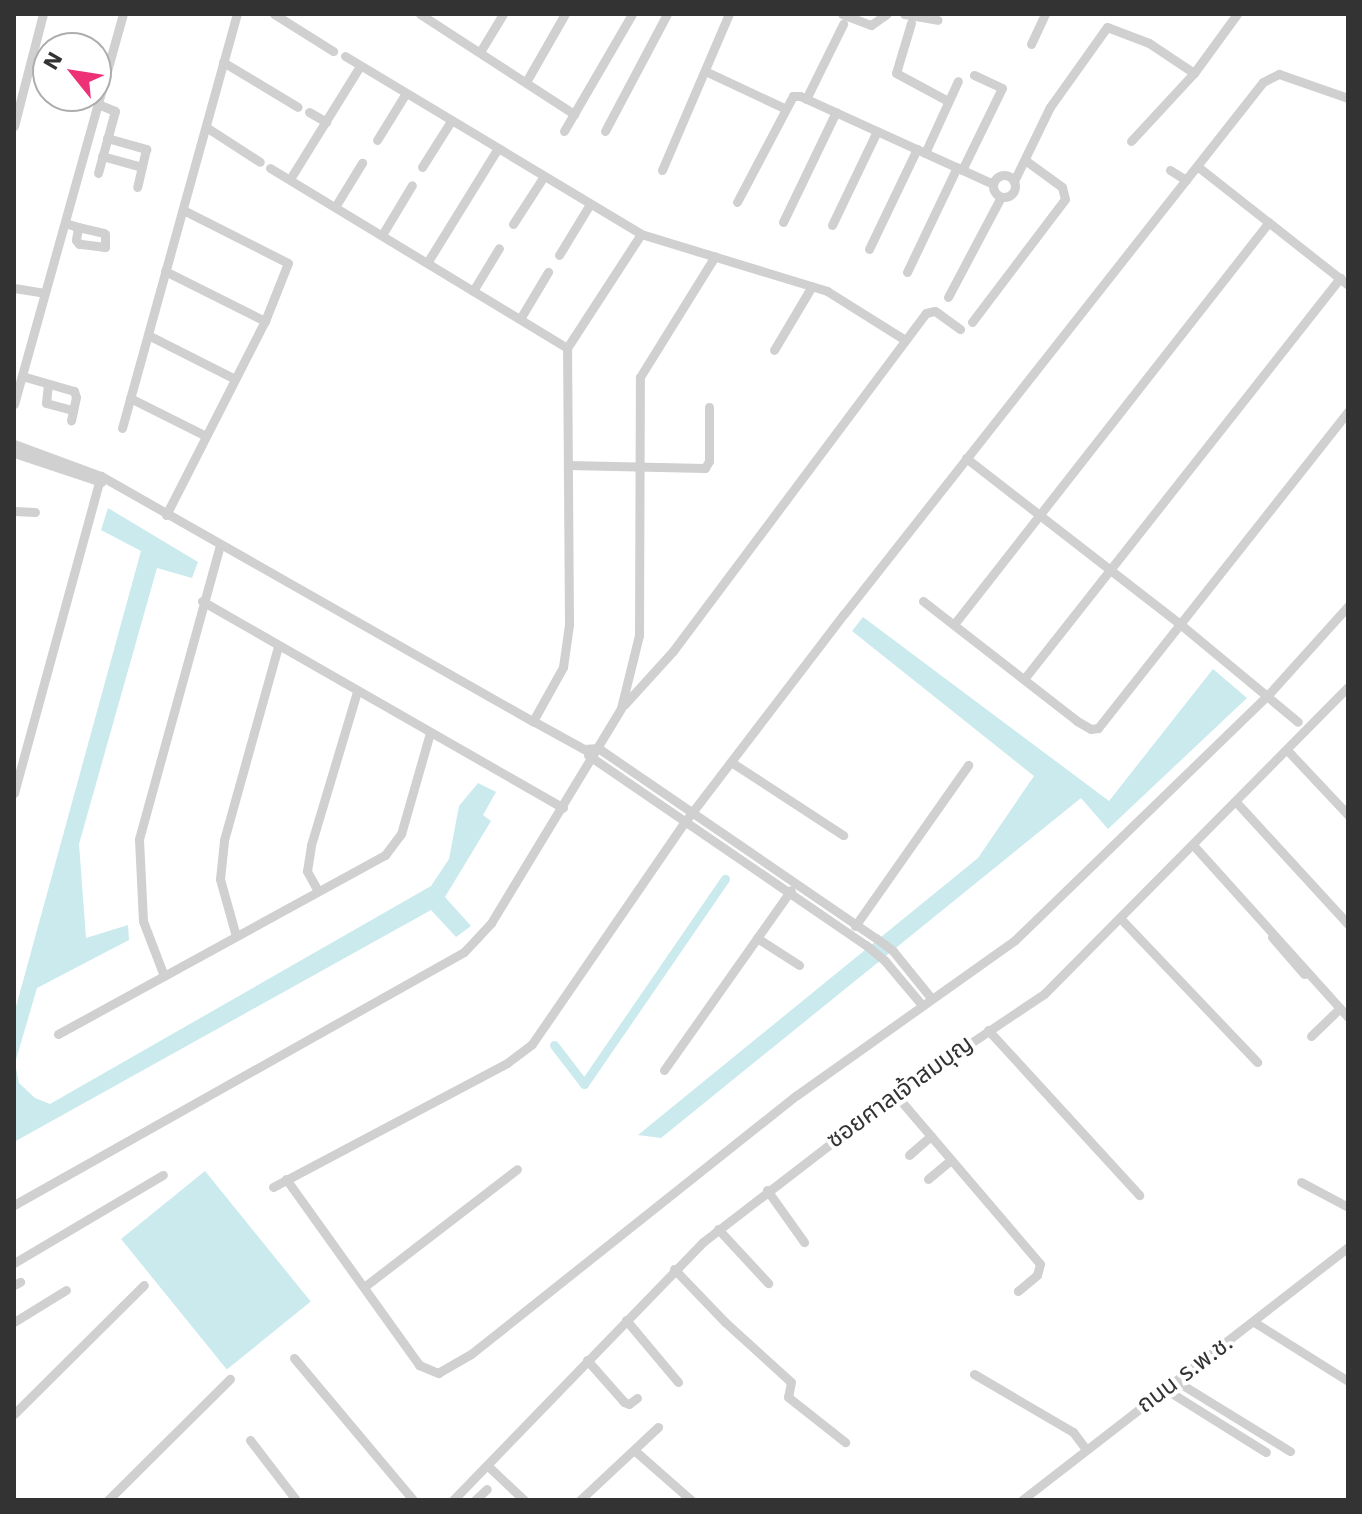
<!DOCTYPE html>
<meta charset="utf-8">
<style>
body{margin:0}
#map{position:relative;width:1362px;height:1514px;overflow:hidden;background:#fff;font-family:"Work Sans","Noto Sans Thai",sans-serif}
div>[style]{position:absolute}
.water>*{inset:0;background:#caeaed;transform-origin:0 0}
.canal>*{height:9px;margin:-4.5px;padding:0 4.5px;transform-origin:4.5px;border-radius:4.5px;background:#caeaed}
.street>*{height:9px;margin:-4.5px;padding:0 4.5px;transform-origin:4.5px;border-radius:4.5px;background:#d0d0d0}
.street>.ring{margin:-4.5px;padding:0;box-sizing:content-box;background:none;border:9px solid #d0d0d0;border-radius:50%}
span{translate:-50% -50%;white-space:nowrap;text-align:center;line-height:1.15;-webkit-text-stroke:8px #fff;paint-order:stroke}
.street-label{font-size:24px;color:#333}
.frame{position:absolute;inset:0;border:16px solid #333;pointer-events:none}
.north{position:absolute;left:32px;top:32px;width:80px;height:80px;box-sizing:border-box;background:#fff;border:2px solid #adadad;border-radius:50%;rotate:300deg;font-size:22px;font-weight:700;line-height:32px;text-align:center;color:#333}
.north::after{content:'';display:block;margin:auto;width:28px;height:36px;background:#ee3077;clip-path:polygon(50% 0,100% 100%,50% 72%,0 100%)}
</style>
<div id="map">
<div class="water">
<i style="clip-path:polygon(108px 508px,198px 562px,192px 578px,157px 568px,79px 844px,86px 938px,128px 925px,129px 940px,37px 988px,15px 1063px,19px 1083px,35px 1098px,50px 1104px,431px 886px,449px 859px,459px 806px,478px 783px,496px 792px,483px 815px,491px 821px,445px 897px,471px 926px,456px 937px,431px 910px,14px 1142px,14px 1014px,141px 551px,101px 530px)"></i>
<i style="clip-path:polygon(863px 617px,1109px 801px,1213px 669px,1247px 698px,1108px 829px,1081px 798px,661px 1138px,638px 1135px,978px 858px,1034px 776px,852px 631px)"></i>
<i style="left:205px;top:1171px;width:168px;height:108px;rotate:51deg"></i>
</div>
<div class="canal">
<i style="left:554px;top:1045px;width:49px;rotate:52.4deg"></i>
<i style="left:584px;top:1084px;width:249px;rotate:-55.5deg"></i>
</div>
<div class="street">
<i style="left:274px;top:14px;width:70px;rotate:32.1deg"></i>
<i style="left:420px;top:14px;width:184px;rotate:33deg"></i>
<i style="left:842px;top:14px;width:31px;rotate:21deg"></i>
<i style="left:871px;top:25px;width:19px;rotate:-35deg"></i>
<i style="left:904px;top:14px;width:34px;rotate:10deg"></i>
<i style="left:911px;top:23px;width:52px;rotate:106.7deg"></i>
<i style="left:896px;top:73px;width:59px;rotate:28.3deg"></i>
<i style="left:1031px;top:44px;width:33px;rotate:-65deg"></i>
<i style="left:480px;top:52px;width:44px;rotate:-58.8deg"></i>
<i style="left:345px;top:56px;width:345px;rotate:31deg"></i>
<i style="left:641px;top:234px;width:195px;rotate:17deg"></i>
<i style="left:827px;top:291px;width:92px;rotate:32.1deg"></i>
<i style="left:223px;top:62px;width:87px;rotate:31deg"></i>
<i style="left:705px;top:71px;width:87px;rotate:25.1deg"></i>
<i style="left:526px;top:82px;width:78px;rotate:-60.2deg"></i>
<i style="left:806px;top:99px;width:84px;rotate:-63.7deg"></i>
<i style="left:309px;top:112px;width:20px;rotate:30deg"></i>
<i style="left:14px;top:126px;width:116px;rotate:-75.5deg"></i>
<i style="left:206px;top:127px;width:64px;rotate:32.9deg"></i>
<i style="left:564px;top:131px;width:135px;rotate:-59.8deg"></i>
<i style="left:605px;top:131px;width:132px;rotate:-62.1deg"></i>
<i style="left:107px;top:138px;width:41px;rotate:15.8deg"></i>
<i style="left:146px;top:149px;width:39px;rotate:103deg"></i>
<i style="left:377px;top:140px;width:55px;rotate:-58.3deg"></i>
<i style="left:1131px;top:141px;width:93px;rotate:-47.2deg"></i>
<i style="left:1194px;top:73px;width:73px;rotate:-53.9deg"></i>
<i style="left:925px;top:153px;width:79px;rotate:-65.4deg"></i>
<i style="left:102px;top:156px;width:41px;rotate:15.4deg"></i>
<i style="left:1197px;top:166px;width:192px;rotate:38.2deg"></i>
<i style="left:422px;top:167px;width:54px;rotate:-57.8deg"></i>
<i style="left:270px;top:168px;width:347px;rotate:31.2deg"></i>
<i style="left:662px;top:170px;width:170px;rotate:-66.8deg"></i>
<i style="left:962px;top:170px;width:91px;rotate:-64deg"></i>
<i style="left:1002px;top:88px;width:31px;rotate:-155deg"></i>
<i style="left:1170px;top:170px;width:19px;rotate:32deg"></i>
<i style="left:98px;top:173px;width:64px;rotate:-74.7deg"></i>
<i style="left:115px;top:111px;width:18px;rotate:-158deg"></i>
<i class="ring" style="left:993px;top:175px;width:13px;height:13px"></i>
<i style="left:290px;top:179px;width:133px;rotate:-58.2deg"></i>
<i style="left:1014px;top:181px;width:82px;rotate:-64.1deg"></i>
<i style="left:1050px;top:107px;width:98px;rotate:-54.5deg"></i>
<i style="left:1107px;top:27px;width:45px;rotate:20.9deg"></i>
<i style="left:1149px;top:43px;width:54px;rotate:33.7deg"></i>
<i style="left:737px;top:202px;width:120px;rotate:-62.2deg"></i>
<i style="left:793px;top:96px;width:7px"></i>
<i style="left:800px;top:96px;width:212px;rotate:24.5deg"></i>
<i style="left:335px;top:207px;width:52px;rotate:-58.5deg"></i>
<i style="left:783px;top:222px;width:122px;rotate:-64.3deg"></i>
<i style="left:65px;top:223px;width:14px;rotate:17deg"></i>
<i style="left:78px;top:227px;width:26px;rotate:13deg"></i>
<i style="left:103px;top:233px;width:2px;rotate:27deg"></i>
<i style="left:105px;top:234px;width:13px;rotate:90deg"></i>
<i style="left:105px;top:247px;width:26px;rotate:-173deg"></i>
<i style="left:79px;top:244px;width:5px;rotate:-127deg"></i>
<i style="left:76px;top:240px;width:13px;rotate:-81deg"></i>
<i style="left:513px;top:224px;width:57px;rotate:-57.1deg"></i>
<i style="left:832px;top:225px;width:104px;rotate:-64.4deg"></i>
<i style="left:382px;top:235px;width:58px;rotate:-59deg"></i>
<i style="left:869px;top:249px;width:111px;rotate:-64.4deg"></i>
<i style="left:559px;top:255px;width:60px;rotate:-58.7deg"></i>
<i style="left:427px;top:263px;width:135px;rotate:-58.3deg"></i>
<i style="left:165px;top:271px;width:112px;rotate:26.6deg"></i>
<i style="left:907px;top:272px;width:116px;rotate:-64.5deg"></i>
<i style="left:14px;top:288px;width:31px;rotate:9deg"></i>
<i style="left:473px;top:291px;width:50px;rotate:-58.8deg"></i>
<i style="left:948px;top:297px;width:113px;rotate:-62.1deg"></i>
<i style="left:520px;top:319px;width:55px;rotate:-59.2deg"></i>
<i style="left:972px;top:322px;width:154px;rotate:-52.9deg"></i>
<i style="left:1065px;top:199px;width:12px;rotate:-104deg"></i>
<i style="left:1062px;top:187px;width:46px;rotate:-143.9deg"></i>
<i style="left:148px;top:335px;width:97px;rotate:26.8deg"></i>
<i style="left:774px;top:350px;width:74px;rotate:-59.3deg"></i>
<i style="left:22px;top:376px;width:54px;rotate:16.1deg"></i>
<i style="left:74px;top:391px;width:6px;rotate:72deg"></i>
<i style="left:76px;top:397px;width:24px;rotate:102deg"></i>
<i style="left:48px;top:384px;width:19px;rotate:96deg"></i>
<i style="left:46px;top:403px;width:28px;rotate:15deg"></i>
<i style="left:130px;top:398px;width:85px;rotate:26.6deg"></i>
<i style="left:14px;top:404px;width:405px;rotate:-74.4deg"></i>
<i style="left:122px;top:428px;width:430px;rotate:-74.5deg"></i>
<i style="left:14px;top:444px;width:93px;rotate:20.2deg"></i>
<i style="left:101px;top:476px;width:497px;rotate:29.6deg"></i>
<i style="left:533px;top:721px;width:58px;rotate:28.8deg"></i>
<i style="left:584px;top:749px;width:14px;rotate:-4deg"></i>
<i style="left:598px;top:748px;width:337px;rotate:34.4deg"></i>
<i style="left:876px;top:938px;width:21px;rotate:37deg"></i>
<i style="left:893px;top:951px;width:60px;rotate:51deg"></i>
<i style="left:14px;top:453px;width:92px;rotate:18.4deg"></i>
<i style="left:966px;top:458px;width:271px;rotate:37.8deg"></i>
<i style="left:1180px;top:624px;width:153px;rotate:39.7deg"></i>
<i style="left:568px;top:465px;width:137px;rotate:1.3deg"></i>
<i style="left:705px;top:468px;width:8px;rotate:-60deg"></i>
<i style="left:709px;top:461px;width:54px;rotate:-90deg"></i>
<i style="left:14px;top:511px;width:21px;rotate:3deg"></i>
<i style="left:166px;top:515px;width:218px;rotate:-63deg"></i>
<i style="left:265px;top:321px;width:62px;rotate:-68.4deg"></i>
<i style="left:288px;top:263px;width:118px;rotate:-153.2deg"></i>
<i style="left:202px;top:601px;width:416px;rotate:29.8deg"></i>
<i style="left:923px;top:601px;width:195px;rotate:37.9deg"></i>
<i style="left:1077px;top:721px;width:16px;rotate:30deg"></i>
<i style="left:1091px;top:729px;width:7px;rotate:-8deg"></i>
<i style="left:1098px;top:728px;width:404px;rotate:-51.7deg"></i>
<i style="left:955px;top:623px;width:509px;rotate:-51.94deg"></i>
<i style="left:1024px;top:679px;width:511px;rotate:-51.76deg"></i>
<i style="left:624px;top:705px;width:73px;rotate:-47.8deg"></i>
<i style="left:673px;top:651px;width:422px;rotate:-53.2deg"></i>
<i style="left:926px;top:313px;width:9px;rotate:-13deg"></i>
<i style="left:935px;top:311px;width:31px;rotate:36deg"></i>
<i style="left:533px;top:721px;width:62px;rotate:-60.9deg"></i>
<i style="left:563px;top:667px;width:42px;rotate:-81.9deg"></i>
<i style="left:569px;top:625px;width:277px;rotate:-90.4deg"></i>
<i style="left:567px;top:348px;width:136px;rotate:-57deg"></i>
<i style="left:1288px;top:751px;width:88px;rotate:46.8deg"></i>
<i style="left:588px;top:755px;width:337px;rotate:34.4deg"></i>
<i style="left:866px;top:945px;width:25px;rotate:40deg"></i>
<i style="left:885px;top:961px;width:57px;rotate:49.9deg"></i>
<i style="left:731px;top:762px;width:134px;rotate:33.1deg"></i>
<i style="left:14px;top:793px;width:329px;rotate:-74.7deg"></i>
<i style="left:1237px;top:803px;width:164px;rotate:47.5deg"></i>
<i style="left:1194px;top:846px;width:230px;rotate:48deg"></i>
<i style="left:318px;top:891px;width:23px;rotate:-119deg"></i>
<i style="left:307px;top:871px;width:26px;rotate:-81deg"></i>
<i style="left:311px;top:845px;width:160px;rotate:-73.3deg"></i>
<i style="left:1120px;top:918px;width:199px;rotate:46.4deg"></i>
<i style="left:855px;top:926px;width:197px;rotate:-54.9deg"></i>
<i style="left:236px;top:936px;width:59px;rotate:-105.7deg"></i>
<i style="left:220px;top:879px;width:39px;rotate:-84deg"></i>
<i style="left:224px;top:840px;width:201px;rotate:-74.4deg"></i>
<i style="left:1272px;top:937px;width:49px;rotate:49.1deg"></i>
<i style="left:757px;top:938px;width:50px;rotate:32.7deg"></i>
<i style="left:164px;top:976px;width:59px;rotate:-110.9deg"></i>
<i style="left:143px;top:921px;width:82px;rotate:-92.8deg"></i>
<i style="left:139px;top:839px;width:305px;rotate:-74.6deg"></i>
<i style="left:988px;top:1030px;width:224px;rotate:47.5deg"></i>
<i style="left:58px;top:1034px;width:373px;rotate:-28.7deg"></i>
<i style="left:385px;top:855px;width:26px;rotate:-53deg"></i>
<i style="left:401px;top:834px;width:105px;rotate:-74deg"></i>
<i style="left:1311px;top:1036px;width:40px;rotate:-44deg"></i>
<i style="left:664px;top:1070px;width:220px;rotate:-54.8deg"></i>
<i style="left:895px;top:1094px;width:223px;rotate:49.5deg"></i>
<i style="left:1040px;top:1264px;width:11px;rotate:105deg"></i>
<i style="left:1037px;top:1275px;width:25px;rotate:140deg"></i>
<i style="left:909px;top:1155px;width:29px;rotate:-41deg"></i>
<i style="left:286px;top:1179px;width:229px;rotate:54.4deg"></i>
<i style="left:419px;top:1365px;width:21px;rotate:23deg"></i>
<i style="left:438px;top:1373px;width:38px;rotate:-30deg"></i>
<i style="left:471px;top:1354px;width:416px;rotate:-38.5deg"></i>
<i style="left:797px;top:1095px;width:267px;rotate:-35.4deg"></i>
<i style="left:1015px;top:940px;width:352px;rotate:-44.1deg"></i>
<i style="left:1268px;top:695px;width:120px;rotate:-48deg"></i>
<i style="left:928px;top:1179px;width:30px;rotate:-40deg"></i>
<i style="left:1301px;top:1182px;width:53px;rotate:28deg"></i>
<i style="left:273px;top:1187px;width:265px;rotate:-27.9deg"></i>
<i style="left:507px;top:1063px;width:31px;rotate:-37deg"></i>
<i style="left:532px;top:1044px;width:268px;rotate:-55.5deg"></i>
<i style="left:684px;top:823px;width:263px;rotate:-52.6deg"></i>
<i style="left:844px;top:614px;width:677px;rotate:-51.78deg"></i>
<i style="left:1263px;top:82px;width:18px;rotate:-27deg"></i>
<i style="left:1279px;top:74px;width:73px;rotate:19.2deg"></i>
<i style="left:767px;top:1190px;width:64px;rotate:54.6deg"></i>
<i style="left:14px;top:1205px;width:516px;rotate:-29.35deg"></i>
<i style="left:464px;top:952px;width:40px;rotate:-47deg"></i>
<i style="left:491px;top:923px;width:251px;rotate:-58.8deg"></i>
<i style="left:621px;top:708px;width:75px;rotate:-76.1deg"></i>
<i style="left:639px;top:635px;width:258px;rotate:-89.8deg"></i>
<i style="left:640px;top:377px;width:142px;rotate:-58.2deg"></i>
<i style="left:718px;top:1229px;width:74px;rotate:47.2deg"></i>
<i style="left:14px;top:1263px;width:173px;rotate:-30.6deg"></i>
<i style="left:674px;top:1269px;width:74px;rotate:46.1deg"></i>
<i style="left:725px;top:1322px;width:89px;rotate:42.3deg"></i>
<i style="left:791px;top:1382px;width:15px;rotate:101deg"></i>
<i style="left:788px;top:1397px;width:73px;rotate:38.3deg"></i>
<i style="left:14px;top:1285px;width:7px;rotate:-27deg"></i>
<i style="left:364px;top:1287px;width:193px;rotate:-37.6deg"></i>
<i style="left:626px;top:1320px;width:81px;rotate:50deg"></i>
<i style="left:14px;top:1322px;width:61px;rotate:-31.6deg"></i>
<i style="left:1254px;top:1322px;width:111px;rotate:32.1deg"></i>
<i style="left:294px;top:1358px;width:185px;rotate:50deg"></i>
<i style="left:587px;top:1360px;width:56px;rotate:48.6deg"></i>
<i style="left:624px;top:1402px;width:5px;rotate:22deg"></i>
<i style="left:629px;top:1404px;width:10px;rotate:-37deg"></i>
<i style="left:974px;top:1374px;width:115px;rotate:30.4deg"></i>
<i style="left:1073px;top:1432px;width:21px;rotate:53deg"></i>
<i style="left:1176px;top:1381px;width:134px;rotate:31.6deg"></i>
<i style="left:1165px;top:1389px;width:119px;rotate:32deg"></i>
<i style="left:14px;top:1414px;width:183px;rotate:-44.8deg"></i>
<i style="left:250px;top:1440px;width:76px;rotate:52.5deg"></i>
<i style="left:634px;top:1450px;width:76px;rotate:41.3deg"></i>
<i style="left:488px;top:1466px;width:50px;rotate:43.4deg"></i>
<i style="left:108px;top:1500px;width:172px;rotate:-44.8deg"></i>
<i style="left:453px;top:1500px;width:359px;rotate:-45.9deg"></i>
<i style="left:703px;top:1242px;width:242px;rotate:-37.6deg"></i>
<i style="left:895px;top:1094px;width:179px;rotate:-33.9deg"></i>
<i style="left:1044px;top:994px;width:432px;rotate:-45.3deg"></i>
<i style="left:475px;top:1500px;width:16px;rotate:-43deg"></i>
<i style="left:580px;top:1500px;width:107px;rotate:-43.1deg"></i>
<i style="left:1022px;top:1500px;width:413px;rotate:-37.8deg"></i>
</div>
<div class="street-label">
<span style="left:900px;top:1092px;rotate:-36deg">ซอยศาลเจ้าสมบุญ</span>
<span style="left:1185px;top:1374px;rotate:-37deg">ถนน ร.พ.ช.</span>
</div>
<div class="frame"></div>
<div class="north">N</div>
</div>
